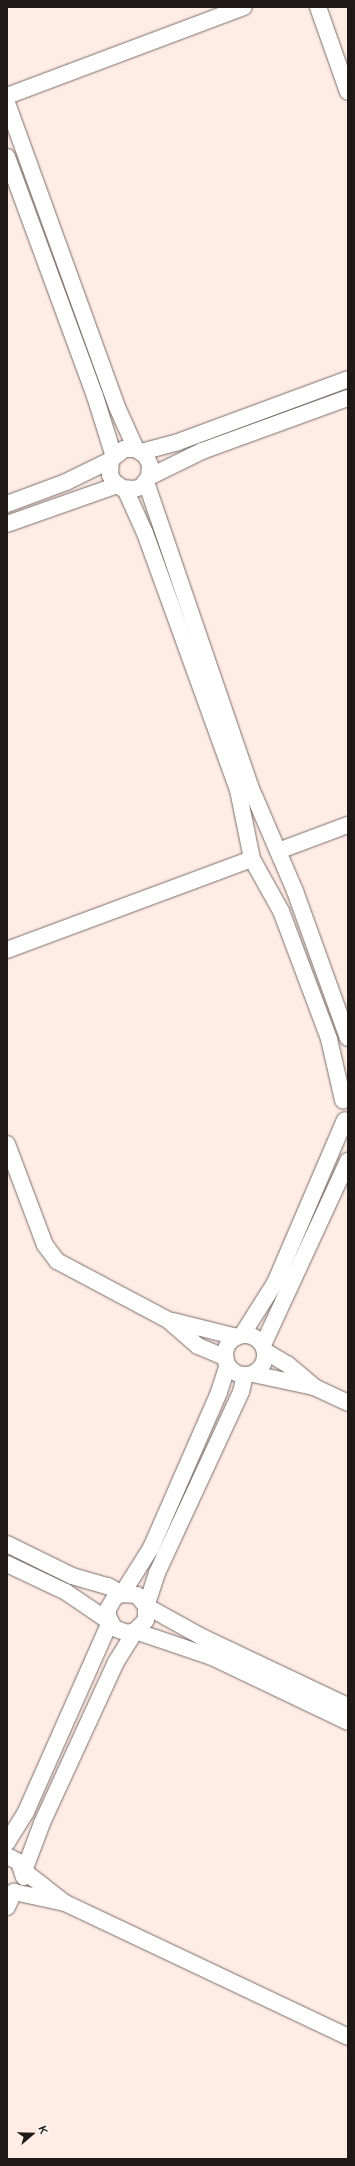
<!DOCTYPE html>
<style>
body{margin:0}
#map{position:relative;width:355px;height:2166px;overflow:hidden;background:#fef8f5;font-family:Arial,sans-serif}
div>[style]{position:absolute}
.built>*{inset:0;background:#feece5;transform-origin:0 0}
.roads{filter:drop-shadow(0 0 1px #7a6d68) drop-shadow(0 0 1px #7a6d68)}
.minor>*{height:16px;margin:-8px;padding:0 8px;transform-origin:8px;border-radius:8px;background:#fff}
.minor>.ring{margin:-8px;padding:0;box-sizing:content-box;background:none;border:16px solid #fff;border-radius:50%}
span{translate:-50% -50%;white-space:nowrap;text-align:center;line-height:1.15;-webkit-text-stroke:3.5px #fef8f5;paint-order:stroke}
.frame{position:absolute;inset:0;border:8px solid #1e1917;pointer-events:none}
.north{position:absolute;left:12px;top:2114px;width:40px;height:40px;-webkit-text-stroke:3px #fef8f5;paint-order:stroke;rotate:70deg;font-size:11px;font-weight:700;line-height:16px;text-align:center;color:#1e1917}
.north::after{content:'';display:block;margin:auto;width:14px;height:18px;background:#1e1917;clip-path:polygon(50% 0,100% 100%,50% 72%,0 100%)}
</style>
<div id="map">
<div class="built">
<i style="left:7px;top:7px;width:341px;height:2152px"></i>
</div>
<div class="roads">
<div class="minor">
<i style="left:318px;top:7px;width:90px;rotate:70.6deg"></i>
<i style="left:7px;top:96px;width:253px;rotate:-20.6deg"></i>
<i style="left:7px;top:103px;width:323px;rotate:70.1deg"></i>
<i style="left:117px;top:407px;width:46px;rotate:65.7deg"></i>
<i style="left:7px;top:157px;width:255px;rotate:69.8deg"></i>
<i style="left:95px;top:396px;width:64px;rotate:72.7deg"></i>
<i style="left:141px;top:452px;width:38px;rotate:-15deg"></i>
<i style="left:178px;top:442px;width:181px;rotate:-20.3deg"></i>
<i style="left:149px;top:477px;width:12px;rotate:-85deg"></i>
<i style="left:150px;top:465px;width:10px;rotate:-114deg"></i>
<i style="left:146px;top:456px;width:12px;rotate:-145deg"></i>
<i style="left:136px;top:449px;width:12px;rotate:180deg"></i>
<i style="left:124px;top:449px;width:17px;rotate:140deg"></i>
<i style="left:111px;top:460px;width:15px;rotate:94deg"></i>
<i style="left:110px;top:475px;width:8px;rotate:60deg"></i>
<i style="left:114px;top:482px;width:10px;rotate:37deg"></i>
<i style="left:122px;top:488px;width:12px;rotate:5deg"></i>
<i style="left:134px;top:489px;width:7px;rotate:-16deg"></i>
<i style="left:141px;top:487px;width:13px;rotate:-51deg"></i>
<i style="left:149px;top:477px;width:59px;rotate:-26.1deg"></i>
<i style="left:202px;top:451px;width:155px;rotate:-20deg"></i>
<i style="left:146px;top:482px;width:321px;rotate:71.1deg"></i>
<i style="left:250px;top:786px;width:114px;rotate:66.8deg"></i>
<i style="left:295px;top:891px;width:156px;rotate:70.2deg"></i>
<i style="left:125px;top:489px;width:48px;rotate:65.6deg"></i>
<i style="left:145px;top:533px;width:273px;rotate:70.1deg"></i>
<i style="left:238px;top:790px;width:70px;rotate:78.5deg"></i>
<i style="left:252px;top:859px;width:60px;rotate:60.9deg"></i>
<i style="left:281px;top:911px;width:137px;rotate:69.4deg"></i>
<i style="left:329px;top:1039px;width:63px;rotate:77.1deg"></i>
<i style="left:7px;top:504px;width:63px;rotate:-20.4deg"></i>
<i style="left:66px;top:482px;width:50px;rotate:-26.1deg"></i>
<i style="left:7px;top:524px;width:118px;rotate:-19.4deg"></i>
<i style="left:278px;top:851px;width:75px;rotate:-20.4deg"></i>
<i style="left:7px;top:950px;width:261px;rotate:-20.4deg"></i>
<i style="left:7px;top:1144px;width:108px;rotate:69.4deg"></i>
<i style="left:45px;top:1245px;width:20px;rotate:53deg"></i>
<i style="left:57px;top:1261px;width:126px;rotate:28deg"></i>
<i style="left:168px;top:1320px;width:40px;rotate:41deg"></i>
<i style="left:198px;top:1346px;width:30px;rotate:23deg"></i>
<i style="left:173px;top:1321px;width:66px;rotate:14deg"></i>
<i style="left:242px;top:1335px;width:62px;rotate:-57.6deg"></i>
<i style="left:275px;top:1283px;width:177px;rotate:-66.8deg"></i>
<i class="ring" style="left:225px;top:1335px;width:24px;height:24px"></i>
<i style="left:263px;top:1345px;width:203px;rotate:-65.2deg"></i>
<i style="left:265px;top:1351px;width:26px;rotate:31deg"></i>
<i style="left:287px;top:1364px;width:35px;rotate:40deg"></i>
<i style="left:314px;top:1387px;width:38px;rotate:25deg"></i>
<i style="left:253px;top:1374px;width:62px;rotate:12deg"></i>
<i style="left:245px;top:1375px;width:17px;rotate:103deg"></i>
<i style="left:241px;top:1392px;width:200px;rotate:114.9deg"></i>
<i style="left:157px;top:1573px;width:35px;rotate:108deg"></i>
<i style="left:146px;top:1606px;width:14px;rotate:90deg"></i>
<i style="left:146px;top:1620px;width:16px;rotate:135deg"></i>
<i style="left:135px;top:1631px;width:8px;rotate:166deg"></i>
<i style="left:127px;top:1633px;width:14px;rotate:-159deg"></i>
<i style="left:114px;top:1628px;width:13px;rotate:-117deg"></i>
<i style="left:108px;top:1616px;width:7px;rotate:-90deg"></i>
<i style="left:108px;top:1609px;width:14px;rotate:-60deg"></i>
<i style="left:115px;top:1597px;width:8px;rotate:-23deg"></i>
<i style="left:122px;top:1594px;width:15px;rotate:4deg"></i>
<i style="left:137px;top:1595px;width:14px;rotate:51deg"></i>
<i style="left:146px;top:1606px;width:66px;rotate:28.9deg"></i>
<i style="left:204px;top:1638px;width:159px;rotate:25.3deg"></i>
<i style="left:7px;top:1544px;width:72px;rotate:26.2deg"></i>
<i style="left:72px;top:1576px;width:37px;rotate:16deg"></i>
<i style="left:108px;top:1586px;width:16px;rotate:30deg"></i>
<i style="left:122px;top:1594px;width:54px;rotate:-57.8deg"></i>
<i style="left:151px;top:1548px;width:170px;rotate:-66.4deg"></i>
<i style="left:219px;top:1392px;width:28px;rotate:-72deg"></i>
<i style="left:7px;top:1564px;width:65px;rotate:25.4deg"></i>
<i style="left:66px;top:1592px;width:53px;rotate:34.3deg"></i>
<i style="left:110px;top:1622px;width:208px;rotate:113.9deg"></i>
<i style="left:26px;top:1812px;width:36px;rotate:122deg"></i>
<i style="left:7px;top:1856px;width:13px;rotate:27deg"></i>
<i style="left:19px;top:1862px;width:16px;rotate:72deg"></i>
<i style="left:65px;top:1903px;width:52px;rotate:-142deg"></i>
<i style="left:24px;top:1871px;width:51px;rotate:-69.4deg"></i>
<i style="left:42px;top:1823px;width:177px;rotate:-65.3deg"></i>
<i style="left:116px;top:1662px;width:36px;rotate:-58deg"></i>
<i style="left:135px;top:1631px;width:81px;rotate:18.7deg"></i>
<i style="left:212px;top:1657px;width:151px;rotate:25.5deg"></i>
<i style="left:7px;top:1907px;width:17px;rotate:-65deg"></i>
<i style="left:14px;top:1892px;width:52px;rotate:12.2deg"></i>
<i style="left:65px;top:1903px;width:313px;rotate:25.3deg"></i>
</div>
</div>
<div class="frame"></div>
<div class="north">K</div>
</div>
